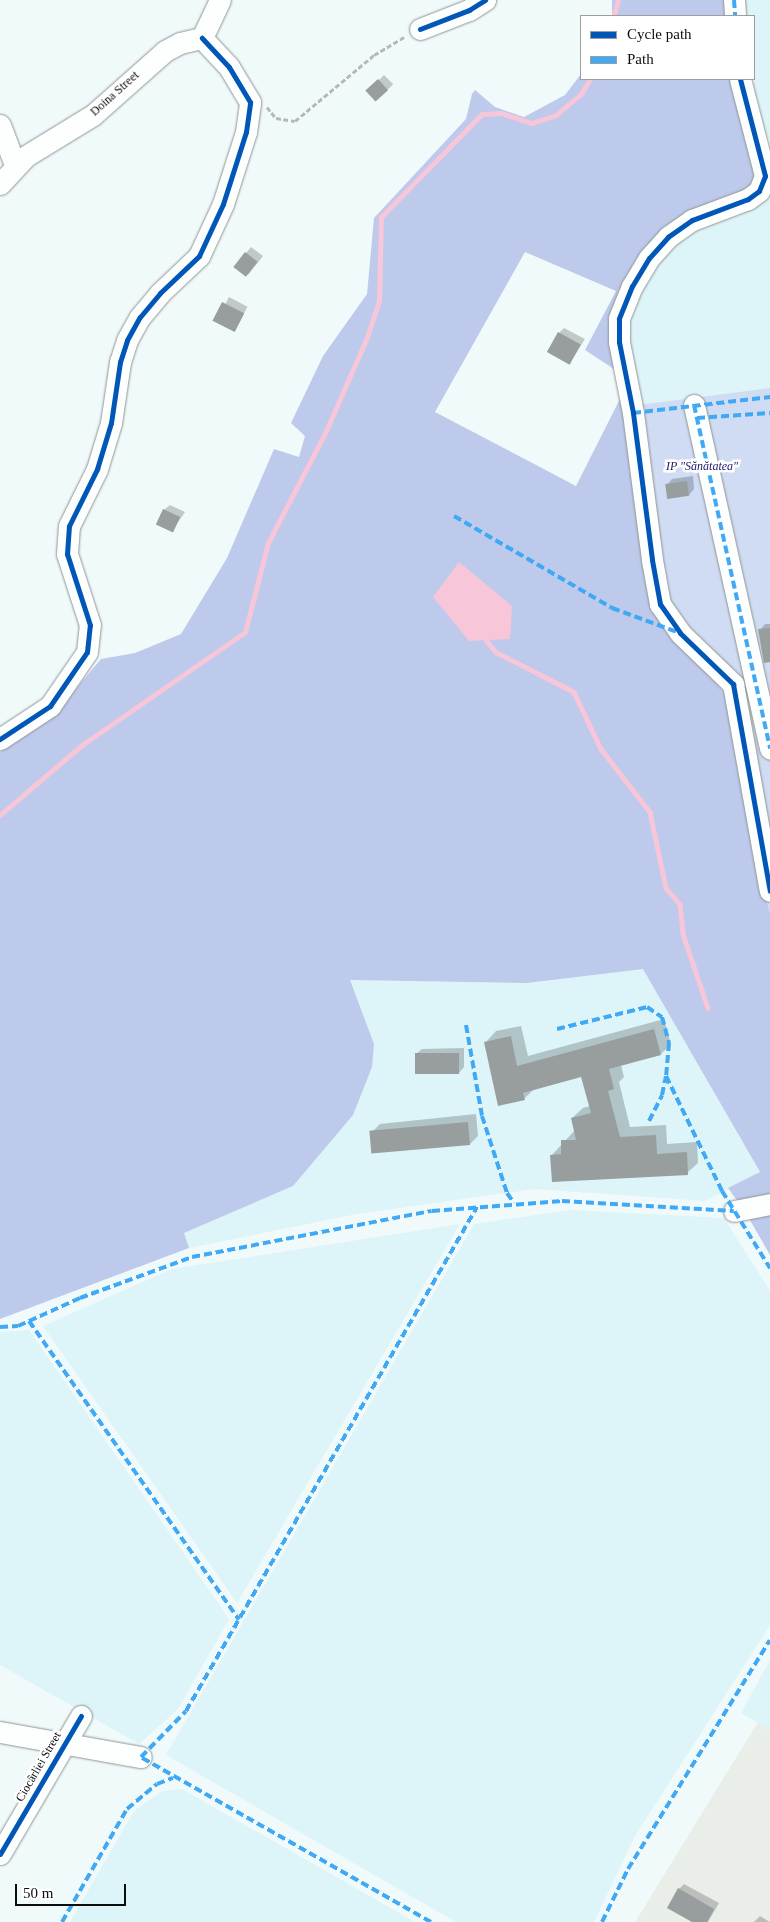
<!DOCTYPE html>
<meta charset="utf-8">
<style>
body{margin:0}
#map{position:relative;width:770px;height:1922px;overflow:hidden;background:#f1fafb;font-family:Georgia,serif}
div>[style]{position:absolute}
.industrial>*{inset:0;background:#eaeee9}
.farmland>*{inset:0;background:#ddf4f9}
.green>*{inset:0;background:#cfdcf3}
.forest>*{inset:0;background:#bdcaeb;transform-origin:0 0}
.water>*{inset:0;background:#f7c6d9}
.shadow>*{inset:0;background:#0003;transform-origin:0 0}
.stream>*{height:4.5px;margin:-2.25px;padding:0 2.25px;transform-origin:2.25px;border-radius:2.25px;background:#f7c6d9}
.building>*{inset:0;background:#979e9d;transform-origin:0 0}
.path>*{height:2.5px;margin-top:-1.25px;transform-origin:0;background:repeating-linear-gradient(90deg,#b6b8b8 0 5px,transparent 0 7.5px)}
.roads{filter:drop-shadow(0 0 1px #909494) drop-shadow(0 0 1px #909494)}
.minor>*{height:21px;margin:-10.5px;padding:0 10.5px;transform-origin:10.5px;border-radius:10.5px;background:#fdfefe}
.quiet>*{height:4px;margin-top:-2px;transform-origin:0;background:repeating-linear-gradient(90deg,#3fa9f5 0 8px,transparent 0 12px)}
.cycleway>*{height:5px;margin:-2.5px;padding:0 2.5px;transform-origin:2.5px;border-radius:2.5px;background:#0057b8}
span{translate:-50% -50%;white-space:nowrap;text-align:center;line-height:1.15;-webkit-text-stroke:5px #fff;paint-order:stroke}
.street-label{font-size:12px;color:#0d0d0d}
.park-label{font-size:12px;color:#1c1a69;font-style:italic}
.legend{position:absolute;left:580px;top:15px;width:175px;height:65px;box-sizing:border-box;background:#fff;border:1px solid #9e9e9e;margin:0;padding:6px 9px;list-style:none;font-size:15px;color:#0d0d0d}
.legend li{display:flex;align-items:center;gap:10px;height:25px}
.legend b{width:25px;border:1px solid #9e9e9e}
.scale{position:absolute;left:15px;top:1884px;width:111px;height:22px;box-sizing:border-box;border:2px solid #0d0d0d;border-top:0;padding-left:6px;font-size:15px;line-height:18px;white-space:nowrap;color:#0d0d0d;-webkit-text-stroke:4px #fff;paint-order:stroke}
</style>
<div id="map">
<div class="industrial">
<i style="clip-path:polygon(758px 1722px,770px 1730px,770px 1922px,635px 1922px)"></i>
</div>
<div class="farmland">
<i style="clip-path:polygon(745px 0,770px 0,770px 142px,754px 100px,754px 16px,746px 16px)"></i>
<i style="clip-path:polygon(770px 188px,770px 388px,638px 405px,625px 337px,634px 295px,670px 240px)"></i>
<i style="clip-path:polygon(633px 968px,644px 969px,760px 1173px,705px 1201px,535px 1189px,357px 1214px,189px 1248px,184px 1233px,293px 1186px,374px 1044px,349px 980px,527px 983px)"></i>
<i style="clip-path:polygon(571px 1210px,724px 1218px,770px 1291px,770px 1625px,635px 1836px,594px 1922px,456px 1922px,166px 1755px,474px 1224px)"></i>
<i style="clip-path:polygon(460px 1224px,237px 1603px,43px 1326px,172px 1269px)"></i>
<i style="clip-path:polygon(29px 1330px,229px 1619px,178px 1709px,139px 1744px,0 1665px,0 1332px)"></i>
<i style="clip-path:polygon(770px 1660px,770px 1730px,741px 1713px)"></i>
<i style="clip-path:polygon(182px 1789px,415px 1922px,70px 1922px,134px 1811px,162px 1791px)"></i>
</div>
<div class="green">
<i style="clip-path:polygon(770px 388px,770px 913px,672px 635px,638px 405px)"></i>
</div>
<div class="forest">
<i style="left:612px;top:0;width:118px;height:16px"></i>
<i style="clip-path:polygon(581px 74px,581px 79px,737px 79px,758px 172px,753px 187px,643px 259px,617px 371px,585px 350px,616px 291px,525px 252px,435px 412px,576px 486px,622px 395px,651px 591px,736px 711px,761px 883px,770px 913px,770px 1196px,738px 1202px,728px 1188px,760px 1172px,643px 969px,527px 983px,350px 980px,374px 1044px,372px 1067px,353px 1115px,293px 1186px,184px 1233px,189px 1248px,0 1319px,0 752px,69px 697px,101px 659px,135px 653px,181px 634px,227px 558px,274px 449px,299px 457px,305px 436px,291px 423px,323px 356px,367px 294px,374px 218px,466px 119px,472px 94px,475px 90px,495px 107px,524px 117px,565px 95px)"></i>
<i style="clip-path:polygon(770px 1211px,770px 1255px,747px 1215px)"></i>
</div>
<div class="water">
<i style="clip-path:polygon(459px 562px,512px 606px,510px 639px,469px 641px,433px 597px)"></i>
</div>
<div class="shadow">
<i style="left:384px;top:75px;width:13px;height:23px;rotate:45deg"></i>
<i style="clip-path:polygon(251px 247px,263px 256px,248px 275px,246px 253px)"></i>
<i style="left:229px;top:297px;width:21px;height:28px;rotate:28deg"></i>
<i style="clip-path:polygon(564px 328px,585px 339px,570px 363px,559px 333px)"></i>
<i style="clip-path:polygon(693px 476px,694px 489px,689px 495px,667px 485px,672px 479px)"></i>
<i style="clip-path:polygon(170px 505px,185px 512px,172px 531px,164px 510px)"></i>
<i style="clip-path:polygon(765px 624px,770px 624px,770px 640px,760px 630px)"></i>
<i style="clip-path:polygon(664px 1019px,671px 1044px,661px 1054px,621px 1065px,624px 1077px,619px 1082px,630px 1127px,666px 1125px,667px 1144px,697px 1142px,698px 1163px,687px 1173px,551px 1156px,575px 1130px,572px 1118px,583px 1108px,590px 1106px,582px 1075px,535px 1088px,524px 1099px,486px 1042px,496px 1031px,521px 1026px,528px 1056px)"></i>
<i style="clip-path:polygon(464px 1048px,464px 1067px,459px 1073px,416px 1054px,422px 1049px)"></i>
<i style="clip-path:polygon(476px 1114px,478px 1136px,470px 1144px,372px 1132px,380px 1124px)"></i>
<i style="clip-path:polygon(684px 1884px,719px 1903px,708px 1922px,695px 1922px,679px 1889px)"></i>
<i style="clip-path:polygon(760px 1916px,770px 1922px,754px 1922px)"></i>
</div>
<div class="stream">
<i style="left:614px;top:16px;width:16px;rotate:-76deg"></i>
<i style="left:486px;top:640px;width:16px;rotate:50deg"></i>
<i style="left:496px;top:652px;width:88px;rotate:27.1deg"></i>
<i style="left:574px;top:692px;width:63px;rotate:64.7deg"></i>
<i style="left:601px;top:749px;width:80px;rotate:52.1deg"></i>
<i style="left:650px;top:812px;width:78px;rotate:78.1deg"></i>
<i style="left:666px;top:888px;width:21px;rotate:49deg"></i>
<i style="left:680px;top:904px;width:30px;rotate:84deg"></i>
<i style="left:683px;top:934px;width:78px;rotate:71.3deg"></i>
<i style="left:0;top:815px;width:108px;rotate:-40.5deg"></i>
<i style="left:82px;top:745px;width:198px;rotate:-34.7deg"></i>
<i style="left:245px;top:632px;width:92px;rotate:-75.5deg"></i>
<i style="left:268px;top:543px;width:126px;rotate:-62.6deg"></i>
<i style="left:326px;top:431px;width:99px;rotate:-66.3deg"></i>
<i style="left:366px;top:340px;width:41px;rotate:-71.6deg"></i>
<i style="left:379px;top:301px;width:84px;rotate:-88.6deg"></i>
<i style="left:381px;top:217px;width:144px;rotate:-45.6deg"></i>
<i style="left:482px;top:114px;width:19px;rotate:-3deg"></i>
<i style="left:501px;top:113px;width:33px;rotate:18deg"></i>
<i style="left:532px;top:123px;width:25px;rotate:-18deg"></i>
<i style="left:556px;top:115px;width:33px;rotate:-40deg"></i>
<i style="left:581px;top:94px;width:17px;rotate:-59deg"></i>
</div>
<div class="building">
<i style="left:378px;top:79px;width:15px;height:17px;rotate:48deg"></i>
<i style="left:245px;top:252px;width:16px;height:19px;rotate:38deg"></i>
<i style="left:222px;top:302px;width:25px;height:21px;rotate:27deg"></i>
<i style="left:558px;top:332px;width:26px;height:23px;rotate:29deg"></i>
<i style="left:687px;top:481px;width:15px;height:22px;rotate:82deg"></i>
<i style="left:163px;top:509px;width:19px;height:17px;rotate:25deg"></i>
<i style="clip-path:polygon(770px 628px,770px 662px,764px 663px,758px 629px)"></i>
<i style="clip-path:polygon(654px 1029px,661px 1055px,609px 1069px,614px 1089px,608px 1091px,620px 1137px,656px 1135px,657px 1154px,687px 1152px,688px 1175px,552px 1182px,550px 1155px,561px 1154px,561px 1140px,576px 1140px,571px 1118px,591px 1113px,581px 1077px,523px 1093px,525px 1100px,498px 1106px,484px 1042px,511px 1036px,517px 1066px)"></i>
<i style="left:459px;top:1053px;width:21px;height:44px;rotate:90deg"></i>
<i style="left:468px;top:1122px;width:23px;height:99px;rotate:85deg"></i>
<i style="clip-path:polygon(678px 1888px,714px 1909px,707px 1922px,692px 1922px,667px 1908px)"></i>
</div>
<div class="path">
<i style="left:267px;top:107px;width:14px;rotate:51deg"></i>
<i style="left:276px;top:118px;width:19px;rotate:9deg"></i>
<i style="left:295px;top:121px;width:103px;rotate:-39.9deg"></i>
<i style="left:374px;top:55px;width:35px;rotate:-31deg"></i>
</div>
<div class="roads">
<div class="minor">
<i style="left:734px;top:0;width:16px;rotate:86deg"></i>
<i style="left:420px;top:29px;width:53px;rotate:-21.2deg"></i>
<i style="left:469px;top:10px;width:19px;rotate:-32deg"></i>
<i style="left:202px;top:38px;width:42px;rotate:-64.7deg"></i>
<i style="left:740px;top:79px;width:100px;rotate:75.5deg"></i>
<i style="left:765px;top:176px;width:16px;rotate:112deg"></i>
<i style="left:759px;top:191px;width:14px;rotate:144deg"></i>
<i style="left:748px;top:199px;width:60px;rotate:159.4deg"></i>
<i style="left:692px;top:220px;width:29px;rotate:145deg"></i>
<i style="left:668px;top:237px;width:28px;rotate:132deg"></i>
<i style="left:649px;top:258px;width:33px;rotate:121deg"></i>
<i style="left:632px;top:286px;width:35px;rotate:112deg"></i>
<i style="left:619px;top:319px;width:23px;rotate:90deg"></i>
<i style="left:619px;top:342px;width:72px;rotate:78.8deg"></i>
<i style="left:633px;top:413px;width:148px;rotate:82.6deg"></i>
<i style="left:652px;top:560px;width:45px;rotate:79.7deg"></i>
<i style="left:660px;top:604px;width:35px;rotate:55deg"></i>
<i style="left:680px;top:633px;width:74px;rotate:43.9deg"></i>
<i style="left:733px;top:684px;width:210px;rotate:79.9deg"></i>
<i style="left:0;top:125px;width:43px;rotate:69.4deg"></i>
<i style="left:0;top:184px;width:38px;rotate:-47deg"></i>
<i style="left:26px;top:156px;width:79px;rotate:-31.5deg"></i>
<i style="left:93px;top:115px;width:96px;rotate:-41.6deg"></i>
<i style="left:165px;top:51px;width:17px;rotate:-28deg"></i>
<i style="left:180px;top:43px;width:23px;rotate:-13deg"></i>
<i style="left:694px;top:405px;width:352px;rotate:77.5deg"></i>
<i style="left:0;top:739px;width:60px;rotate:-33.4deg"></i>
<i style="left:50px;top:706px;width:65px;rotate:-55.6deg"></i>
<i style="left:87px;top:652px;width:27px;rotate:-84deg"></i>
<i style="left:90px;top:625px;width:75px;rotate:-107.9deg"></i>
<i style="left:67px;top:554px;width:28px;rotate:-86deg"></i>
<i style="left:69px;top:526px;width:64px;rotate:-63.8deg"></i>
<i style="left:97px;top:469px;width:48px;rotate:-73.1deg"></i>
<i style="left:111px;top:423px;width:62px;rotate:-81.6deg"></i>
<i style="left:120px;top:362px;width:23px;rotate:-72deg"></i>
<i style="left:127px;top:340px;width:26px;rotate:-61deg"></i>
<i style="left:140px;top:317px;width:31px;rotate:-50deg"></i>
<i style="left:160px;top:293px;width:54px;rotate:-43.5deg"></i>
<i style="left:199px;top:256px;width:57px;rotate:-65.2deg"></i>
<i style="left:223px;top:204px;width:76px;rotate:-72.3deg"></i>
<i style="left:246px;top:132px;width:30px;rotate:-82deg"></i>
<i style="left:250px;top:102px;width:41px;rotate:-121deg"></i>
<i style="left:229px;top:67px;width:40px;rotate:-133deg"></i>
<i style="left:734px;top:1211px;width:37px;rotate:-11deg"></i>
<i style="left:0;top:1732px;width:143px;rotate:10.1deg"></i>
<i style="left:0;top:1854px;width:160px;rotate:-59.6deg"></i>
</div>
</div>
<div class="quiet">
<i style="left:734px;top:0;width:16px;rotate:86deg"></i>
<i style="left:694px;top:405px;width:352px;rotate:77.5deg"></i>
<i style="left:633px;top:413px;width:138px;rotate:-6.7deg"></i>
<i style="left:697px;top:418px;width:73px;rotate:-3.9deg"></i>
<i style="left:454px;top:516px;width:183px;rotate:30.2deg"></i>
<i style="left:612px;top:608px;width:69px;rotate:20.3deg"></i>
<i style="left:466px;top:1025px;width:92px;rotate:80deg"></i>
<i style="left:482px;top:1116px;width:81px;rotate:72deg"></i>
<i style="left:507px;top:1193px;width:12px;rotate:55deg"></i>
<i style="left:557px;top:1029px;width:93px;rotate:-13.7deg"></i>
<i style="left:647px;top:1007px;width:18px;rotate:34deg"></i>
<i style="left:662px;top:1017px;width:27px;rotate:75deg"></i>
<i style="left:669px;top:1043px;width:33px;rotate:95deg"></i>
<i style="left:666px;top:1076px;width:128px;rotate:64deg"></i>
<i style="left:722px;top:1191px;width:91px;rotate:58.1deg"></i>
<i style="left:649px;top:1121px;width:29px;rotate:-63deg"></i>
<i style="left:662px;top:1095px;width:19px;rotate:-78deg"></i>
<i style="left:29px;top:1321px;width:365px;rotate:54.9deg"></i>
<i style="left:0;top:1327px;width:18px;rotate:-3deg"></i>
<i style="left:18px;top:1326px;width:68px;rotate:-24.3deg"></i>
<i style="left:80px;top:1298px;width:119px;rotate:-20.1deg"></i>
<i style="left:192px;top:1257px;width:244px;rotate:-10.9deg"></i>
<i style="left:432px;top:1211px;width:130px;rotate:-4.4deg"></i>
<i style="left:562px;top:1201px;width:172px;rotate:3.3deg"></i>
<i style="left:62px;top:1922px;width:130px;rotate:-60.1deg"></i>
<i style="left:127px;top:1809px;width:39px;rotate:-40deg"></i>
<i style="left:157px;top:1784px;width:17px;rotate:-21deg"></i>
<i style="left:431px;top:1922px;width:334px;rotate:-150.4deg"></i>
<i style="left:141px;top:1757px;width:64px;rotate:-45.6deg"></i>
<i style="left:186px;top:1711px;width:582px;rotate:-60deg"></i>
<i style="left:602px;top:1922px;width:59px;rotate:-63.9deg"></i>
<i style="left:628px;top:1869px;width:269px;rotate:-58.2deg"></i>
</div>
<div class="cycleway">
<i style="left:420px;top:29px;width:53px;rotate:-21.2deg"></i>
<i style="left:469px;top:10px;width:19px;rotate:-32deg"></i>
<i style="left:740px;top:79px;width:100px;rotate:75.5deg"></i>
<i style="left:765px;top:176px;width:16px;rotate:112deg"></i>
<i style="left:759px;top:191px;width:14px;rotate:144deg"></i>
<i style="left:748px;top:199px;width:60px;rotate:159.4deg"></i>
<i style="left:692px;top:220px;width:29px;rotate:145deg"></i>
<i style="left:668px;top:237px;width:28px;rotate:132deg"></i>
<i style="left:649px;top:258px;width:33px;rotate:121deg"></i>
<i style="left:632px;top:286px;width:35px;rotate:112deg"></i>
<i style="left:619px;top:319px;width:23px;rotate:90deg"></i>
<i style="left:619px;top:342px;width:72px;rotate:78.8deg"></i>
<i style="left:633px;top:413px;width:148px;rotate:82.6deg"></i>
<i style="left:652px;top:560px;width:45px;rotate:79.7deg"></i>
<i style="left:660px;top:604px;width:35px;rotate:55deg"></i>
<i style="left:680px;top:633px;width:74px;rotate:43.9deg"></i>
<i style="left:733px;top:684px;width:210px;rotate:79.9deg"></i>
<i style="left:0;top:739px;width:60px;rotate:-33.4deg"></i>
<i style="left:50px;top:706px;width:65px;rotate:-55.6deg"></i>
<i style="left:87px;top:652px;width:27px;rotate:-84deg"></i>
<i style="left:90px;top:625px;width:75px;rotate:-107.9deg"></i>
<i style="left:67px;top:554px;width:28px;rotate:-86deg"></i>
<i style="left:69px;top:526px;width:64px;rotate:-63.8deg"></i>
<i style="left:97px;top:469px;width:48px;rotate:-73.1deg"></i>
<i style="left:111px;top:423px;width:62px;rotate:-81.6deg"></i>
<i style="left:120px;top:362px;width:23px;rotate:-72deg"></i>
<i style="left:127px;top:340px;width:26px;rotate:-61deg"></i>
<i style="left:140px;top:317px;width:31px;rotate:-50deg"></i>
<i style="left:160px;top:293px;width:54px;rotate:-43.5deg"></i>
<i style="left:199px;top:256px;width:57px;rotate:-65.2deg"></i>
<i style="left:223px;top:204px;width:76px;rotate:-72.3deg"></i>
<i style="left:246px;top:132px;width:30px;rotate:-82deg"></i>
<i style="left:250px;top:102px;width:41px;rotate:-121deg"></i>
<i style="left:229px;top:67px;width:40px;rotate:-133deg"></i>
<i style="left:0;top:1854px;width:160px;rotate:-59.6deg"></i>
</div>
<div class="street-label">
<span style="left:115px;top:94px;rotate:-42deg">Doina Street</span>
<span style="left:39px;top:1767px;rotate:-60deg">Ciocârliei Street</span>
</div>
<div class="park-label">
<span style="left:702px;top:467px">IP "Sănătatea"</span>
</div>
<ul class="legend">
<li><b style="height:6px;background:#0057b8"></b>Cycle path</li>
<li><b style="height:6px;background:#3fa9f5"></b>Path</li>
</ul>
<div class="scale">50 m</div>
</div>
